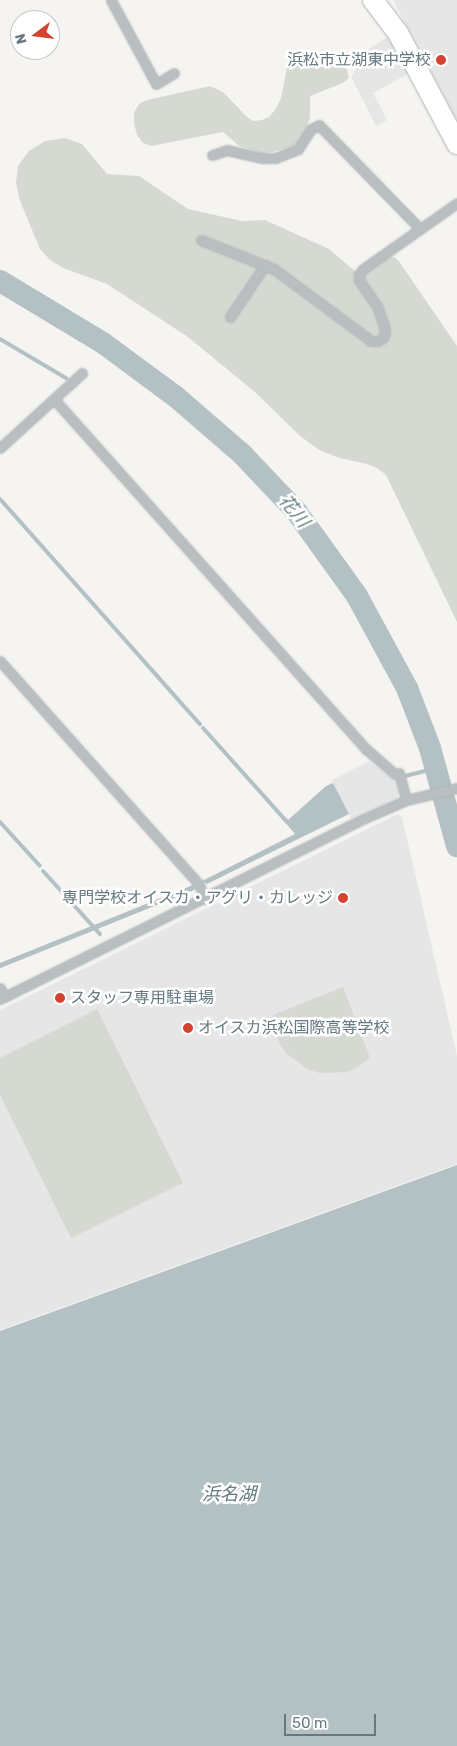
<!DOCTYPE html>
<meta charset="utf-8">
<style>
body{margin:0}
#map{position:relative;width:457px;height:1746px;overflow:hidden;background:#f5f4f1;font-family:Rubik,"Noto Sans JP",sans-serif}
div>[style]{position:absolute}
.built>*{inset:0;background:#e5e6e5}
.green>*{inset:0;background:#d5d9d1}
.water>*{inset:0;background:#b4c1c4;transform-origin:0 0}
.stream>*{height:4px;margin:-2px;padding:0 2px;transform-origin:2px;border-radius:2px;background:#b4c1c4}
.river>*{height:22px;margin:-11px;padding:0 11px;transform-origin:11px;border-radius:11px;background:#b4c1c4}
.roads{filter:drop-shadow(0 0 1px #adb3b6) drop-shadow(0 0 1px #adb3b6)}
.minor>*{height:9px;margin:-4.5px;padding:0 4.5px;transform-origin:4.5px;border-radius:4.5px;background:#b9bfc1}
.major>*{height:20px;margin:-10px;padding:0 10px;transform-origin:10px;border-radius:10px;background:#fff}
.dots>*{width:14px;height:14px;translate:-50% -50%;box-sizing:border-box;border:2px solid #fff;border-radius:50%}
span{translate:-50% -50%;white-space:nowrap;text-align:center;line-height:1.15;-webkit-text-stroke:5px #fff;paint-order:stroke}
.poi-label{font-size:16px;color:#667880}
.right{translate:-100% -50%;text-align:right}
.left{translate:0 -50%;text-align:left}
.water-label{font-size:18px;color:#62797d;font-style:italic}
.north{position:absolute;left:10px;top:10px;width:50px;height:50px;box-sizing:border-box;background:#fff;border:1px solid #c2c9cc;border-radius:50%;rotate:255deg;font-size:14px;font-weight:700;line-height:20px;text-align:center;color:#667880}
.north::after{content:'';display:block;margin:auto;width:18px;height:22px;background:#d54230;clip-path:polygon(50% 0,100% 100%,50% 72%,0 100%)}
.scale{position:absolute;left:284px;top:1714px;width:92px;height:22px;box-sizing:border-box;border:2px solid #667880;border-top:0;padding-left:6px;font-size:15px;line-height:18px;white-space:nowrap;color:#667880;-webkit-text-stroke:4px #fff;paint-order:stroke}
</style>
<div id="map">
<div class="built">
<i style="clip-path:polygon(393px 0,457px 0,457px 120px)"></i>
<i style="clip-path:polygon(388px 37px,408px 74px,373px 93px,387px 120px,376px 126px,351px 77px,367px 50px)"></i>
<i style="clip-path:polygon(369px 761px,396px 782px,399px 793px,397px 798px,351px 819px,332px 780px)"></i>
<i style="clip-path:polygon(398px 814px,402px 817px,457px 1056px,457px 1164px,0 1330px,0 1010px)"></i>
</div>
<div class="green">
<i style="clip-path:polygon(304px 57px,314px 57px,341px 65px,347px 70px,349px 78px,343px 83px,310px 96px,310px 118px,307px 126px,298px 142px,291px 147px,264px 154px,239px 146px,223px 132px,151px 146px,143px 143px,137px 135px,134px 123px,134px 113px,139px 104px,147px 100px,210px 86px,223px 92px,246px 116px,253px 121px,262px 120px,269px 117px,275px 110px,281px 98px,287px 68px,295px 61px)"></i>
<i style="clip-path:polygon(65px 138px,82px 144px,107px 174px,139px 176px,188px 209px,242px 221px,265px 220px,329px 249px,357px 273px,386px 257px,394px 257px,398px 260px,457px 346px,457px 622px,386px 475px,377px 468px,367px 464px,340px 458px,319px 450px,300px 436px,256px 393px,188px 337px,107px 284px,63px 268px,50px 260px,40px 249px,20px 201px,16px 183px,18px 166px,29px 151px,45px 141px)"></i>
<i style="clip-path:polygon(343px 987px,370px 1058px,359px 1066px,347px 1072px,320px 1073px,307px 1069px,286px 1053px,278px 1041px,273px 1015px)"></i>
<i style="clip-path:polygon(97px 1009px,183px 1183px,71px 1238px,0 1095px,0 1058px)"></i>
</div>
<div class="water">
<i style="clip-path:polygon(333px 783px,349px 814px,207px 884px,202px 881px,295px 834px,284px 821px,286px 818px,288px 820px,326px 786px)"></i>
<i style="left:193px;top:885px;width:5px;height:214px;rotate:68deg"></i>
<i style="clip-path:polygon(457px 1165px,457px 1746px,0 1746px,0 1331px)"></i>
</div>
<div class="stream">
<i style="left:0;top:339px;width:77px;rotate:30.6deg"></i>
<i style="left:0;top:499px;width:301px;rotate:48.4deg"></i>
<i style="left:203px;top:728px;width:127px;rotate:48.2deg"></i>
<i style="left:405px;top:776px;width:32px;rotate:-14deg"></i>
<i style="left:0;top:822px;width:59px;rotate:47.7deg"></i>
<i style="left:43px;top:871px;width:85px;rotate:47.9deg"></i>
</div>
<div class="river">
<i style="left:0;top:281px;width:120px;rotate:31deg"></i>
<i style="left:103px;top:343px;width:89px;rotate:36.4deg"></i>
<i style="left:175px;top:396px;width:89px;rotate:40.9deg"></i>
<i style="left:242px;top:454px;width:79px;rotate:46.5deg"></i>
<i style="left:296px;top:511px;width:105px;rotate:54.3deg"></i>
<i style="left:357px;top:596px;width:105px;rotate:61.5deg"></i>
<i style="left:407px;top:688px;width:64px;rotate:69deg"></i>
<i style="left:430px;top:748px;width:102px;rotate:74.6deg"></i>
</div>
<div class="roads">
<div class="minor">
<i style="left:111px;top:0;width:95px;rotate:61.8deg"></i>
<i style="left:156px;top:84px;width:21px;rotate:-31deg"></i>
<i style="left:212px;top:155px;width:16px;rotate:-18deg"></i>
<i style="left:227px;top:150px;width:37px;rotate:13deg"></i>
<i style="left:263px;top:158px;width:12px"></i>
<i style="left:275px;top:158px;width:25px;rotate:-21deg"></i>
<i style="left:298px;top:149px;width:24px;rotate:-57deg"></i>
<i style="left:311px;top:129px;width:9px;rotate:-27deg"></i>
<i style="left:319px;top:125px;width:145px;rotate:45.8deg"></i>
<i style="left:420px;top:229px;width:45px;rotate:-35.1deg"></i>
<i style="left:201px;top:240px;width:79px;rotate:21.7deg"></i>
<i style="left:274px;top:269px;width:114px;rotate:36.5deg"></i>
<i style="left:366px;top:337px;width:6px;rotate:39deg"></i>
<i style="left:371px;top:341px;width:6px"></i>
<i style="left:377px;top:341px;width:7px;rotate:-27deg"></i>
<i style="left:383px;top:338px;width:6px;rotate:-72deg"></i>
<i style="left:385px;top:332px;width:6px;rotate:-99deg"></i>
<i style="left:384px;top:326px;width:21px;rotate:-109deg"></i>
<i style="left:377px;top:306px;width:32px;rotate:-125deg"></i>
<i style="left:359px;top:280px;width:6px;rotate:-90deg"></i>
<i style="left:359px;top:274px;width:6px;rotate:-51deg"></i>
<i style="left:363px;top:269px;width:70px;rotate:-35.1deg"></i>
<i style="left:230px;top:317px;width:63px;rotate:-56.1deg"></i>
<i style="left:54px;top:399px;width:469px;rotate:48.3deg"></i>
<i style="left:366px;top:749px;width:38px;rotate:41deg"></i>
<i style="left:395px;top:774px;width:4px;rotate:-14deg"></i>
<i style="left:399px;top:773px;width:28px;rotate:75deg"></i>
<i style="left:0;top:448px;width:111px;rotate:-42.4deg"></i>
<i style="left:0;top:661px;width:297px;rotate:48.3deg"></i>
<i style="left:198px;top:883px;width:17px;rotate:65deg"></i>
<i style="left:0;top:988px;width:10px;rotate:61deg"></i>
<i style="left:0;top:999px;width:405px;rotate:-26.4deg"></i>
<i style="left:363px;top:819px;width:47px;rotate:-23.8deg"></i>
<i style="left:406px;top:800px;width:52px;rotate:-13.2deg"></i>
</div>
<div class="major">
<i style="left:373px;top:0;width:41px;rotate:52.9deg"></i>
<i style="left:398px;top:33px;width:126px;rotate:62deg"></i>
</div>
</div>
<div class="dots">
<i style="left:441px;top:60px;background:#d54230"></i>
<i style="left:343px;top:898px;background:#d54230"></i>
<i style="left:60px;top:998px;background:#d54230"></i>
<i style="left:188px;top:1028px;background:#d54230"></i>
</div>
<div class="poi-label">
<span class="right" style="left:431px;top:60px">浜松市立湖東中学校</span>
<span class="right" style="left:333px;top:898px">専門学校オイスカ・アグリ・カレッジ</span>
<span class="left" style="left:70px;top:998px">スタッフ専用駐車場</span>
<span class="left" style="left:198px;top:1028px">オイスカ浜松国際高等学校</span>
</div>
<div class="water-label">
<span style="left:294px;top:511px;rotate:51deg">花川</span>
<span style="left:229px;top:1494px">浜名湖</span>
</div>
<div class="north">N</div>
<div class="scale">50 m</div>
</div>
